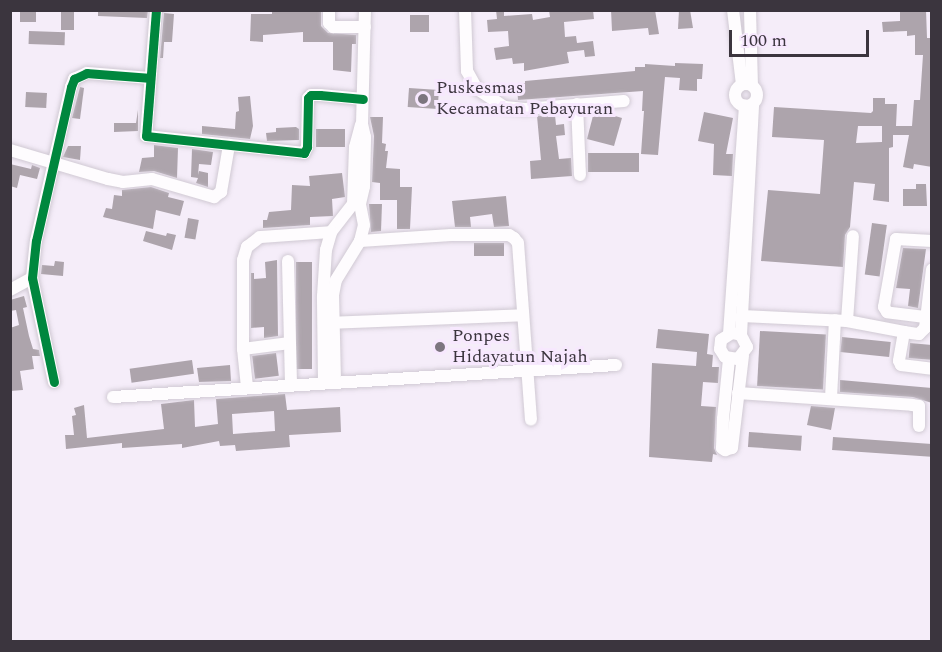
<!DOCTYPE html>
<style>
body{margin:0}
#map{position:relative;width:942px;height:652px;overflow:hidden;background:#f5edf9;font-family:Spectral,serif}
div>[style]{position:absolute}
.building>*{inset:0;background:#ada4ac;transform-origin:0 0}
.roads{filter:drop-shadow(0 0 2px #d0c9d3) drop-shadow(0 0 2px #d0c9d3)}
.minor>*{height:12px;margin:-6px;padding:0 6px;transform-origin:6px;border-radius:6px;background:#fefcfe}
.minor>.ring{margin:-6px;padding:0;box-sizing:content-box;background:none;border:12px solid #fefcfe;border-radius:50%}
.cycleway>*{height:9px;margin:-4.5px;padding:0 4.5px;transform-origin:4.5px;border-radius:4.5px;background:#00873e}
.dots>*{width:16px;height:16px;translate:-50% -50%;box-sizing:border-box;border:3px solid #f7e8fe;border-radius:50%}
span{translate:-50% -50%;white-space:nowrap;text-align:center;line-height:1.15;-webkit-text-stroke:6px #f7e8fe;paint-order:stroke}
.poi-label{font-size:18px;color:#3b353e}
.left{translate:0 -50%;text-align:left}
.frame{position:absolute;inset:0;border:12px solid #3b353e;pointer-events:none}
.scale{position:absolute;left:729px;top:30px;width:140px;height:27px;box-sizing:border-box;border:3px solid #3b353e;border-top:0;padding-left:8px;font-size:18px;line-height:21px;white-space:nowrap;color:#3b353e;-webkit-text-stroke:4px #f7e8fe;paint-order:stroke}
</style>
<div id="map">
<div class="building">
<i style="left:20px;top:10px;width:16px;height:12px"></i>
<i style="left:61px;top:10px;width:13px;height:20px"></i>
<i style="clip-path:polygon(98px 10px,148px 10px,147px 18px,98px 16px)"></i>
<i style="clip-path:polygon(272px 10px,321px 10px,321px 26px,328px 33px,356px 35px,356px 44px,352px 44px,351px 72px,333px 70px,333px 42px,303px 42px,303px 32px,263px 35px,263px 42px,250px 41px,251px 14px,272px 14px)"></i>
<i style="clip-path:polygon(496px 10px,504px 10px,504px 16px,532px 14px,533px 20px,550px 17px,549px 10px,593px 10px,594px 19px,564px 22px,565px 37px,576px 36px,577px 43px,593px 41px,595px 56px,585px 57px,584px 50px,567px 52px,569px 63px,524px 71px,524px 63px,513px 64px,512px 58px,496px 60px,494px 48px,509px 46px,508px 31px,488px 32px,487px 20px,497px 19px)"></i>
<i style="clip-path:polygon(611px 10px,655px 10px,659px 34px,649px 35px,648px 28px,612px 31px)"></i>
<i style="clip-path:polygon(679px 10px,690px 10px,693px 28px,678px 29px)"></i>
<i style="clip-path:polygon(evenodd,900px 10px,926px 10px,927px 38px,932px 38px,932px 167px,914px 164px,913px 169px,903px 167px,909px 135px,893px 135px,893px 147px,889px 148px,889px 202px,873px 200px,875px 184px,854px 182px,850px 227px,845px 235px,843px 267px,761px 261px,768px 190px,820px 194px,824px 140px,772px 137px,774px 107px,871px 113px,873px 111px,873px 98px,885px 98px,885px 104px,897px 104px,896px 126px,912px 126px,914px 100px,920px 100px,923px 55px,915px 55px,915px 35px,907px 36px,907px 31px,883px 32px,882px 22px,900px 21px,900px 10px,858px 126px,882px 126px,882px 142px,856px 143px,858px 126px)"></i>
<i style="clip-path:polygon(164px 13px,174px 14px,172px 42px,164px 42px,163px 58px,160px 58px)"></i>
<i style="left:410px;top:15px;width:19px;height:17px"></i>
<i style="left:29px;top:31px;width:36px;height:13px;rotate:2deg"></i>
<i style="clip-path:polygon(675px 63px,703px 64px,702px 79px,697px 79px,697px 91px,679px 90px,680px 78px,665px 77px,658px 155px,641px 154px,644px 111px,642px 111px,643px 91px,518px 100px,517px 84px,525px 83px,525px 81px,635px 71px,635px 67px,645px 67px,645px 64px,675px 66px)"></i>
<i style="clip-path:polygon(80px 87px,84px 88px,80px 119px,72px 118px)"></i>
<i style="left:409px;top:88px;width:30px;height:19px;rotate:4deg"></i>
<i style="left:26px;top:92px;width:21px;height:15px;rotate:3deg"></i>
<i style="clip-path:polygon(250px 96px,253px 126px,250px 139px,202px 134px,202px 126px,235px 129px,236px 112px,239px 111px,238px 97px)"></i>
<i style="clip-path:polygon(138px 110px,138px 131px,114px 132px,114px 123px,136px 123px)"></i>
<i style="clip-path:polygon(598px 111px,622px 118px,614px 146px,587px 139px,594px 112px)"></i>
<i style="clip-path:polygon(704px 112px,733px 118px,726px 154px,733px 154px,732px 176px,713px 175px,714px 144px,698px 141px)"></i>
<i style="clip-path:polygon(555px 115px,556px 125px,564px 124px,565px 135px,556px 136px,559px 159px,571px 158px,572px 176px,531px 179px,530px 161px,541px 160px,537px 116px)"></i>
<i style="clip-path:polygon(370px 117px,383px 117px,382px 143px,386px 144px,385px 151px,388px 151px,386px 168px,400px 169px,400px 187px,412px 187px,410px 229px,397px 229px,397px 200px,380px 200px,380px 183px,372px 182px,374px 136px)"></i>
<i style="clip-path:polygon(296px 127px,299px 129px,299px 140px,267px 141px,266px 133px,276px 132px,276px 128px)"></i>
<i style="left:316px;top:129px;width:29px;height:18px"></i>
<i style="clip-path:polygon(154px 145px,178px 148px,177px 178px,154px 171px,139px 172px,142px 158px,154px 157px)"></i>
<i style="clip-path:polygon(68px 146px,81px 146px,80px 160px,63px 157px)"></i>
<i style="clip-path:polygon(192px 149px,213px 152px,211px 165px,199px 164px,198px 175px,199px 171px,208px 173px,208px 187px,196px 183px,198px 178px,191px 177px)"></i>
<i style="left:639px;top:153px;width:19px;height:51px;rotate:90deg"></i>
<i style="clip-path:polygon(10px 164px,31px 169px,32px 165px,40px 168px,37px 179px,20px 175px,17px 188px,10px 186px)"></i>
<i style="clip-path:polygon(342px 173px,345px 197px,332px 199px,333px 216px,310px 217px,310px 225px,263px 228px,263px 220px,267px 220px,269px 212px,291px 210px,292px 185px,310px 186px,309px 176px)"></i>
<i style="clip-path:polygon(916px 184px,926px 184px,927px 206px,903px 206px,903px 189px,916px 189px)"></i>
<i style="clip-path:polygon(151px 187px,169px 193px,168px 197px,184px 201px,180px 216px,156px 210px,153px 229px,103px 217px,106px 208px,112px 209px,114px 195px,122px 196px,122px 190px)"></i>
<i style="clip-path:polygon(506px 196px,509px 226px,494px 227px,492px 214px,470px 217px,471px 227px,455px 227px,452px 201px)"></i>
<i style="clip-path:polygon(369px 204px,382px 204px,381px 231px,371px 232px)"></i>
<i style="left:188px;top:218px;width:11px;height:20px;rotate:10deg"></i>
<i style="left:872px;top:223px;width:15px;height:52px;rotate:8deg"></i>
<i style="clip-path:polygon(146px 231px,166px 236px,167px 233px,176px 235px,172px 250px,143px 241px)"></i>
<i style="left:504px;top:243px;width:13px;height:30px;rotate:90deg"></i>
<i style="clip-path:polygon(903px 248px,926px 249px,918px 308px,908px 306px,910px 289px,896px 288px)"></i>
<i style="clip-path:polygon(277px 260px,278px 336px,264px 338px,264px 327px,251px 328px,251px 273px,254px 273px,254px 279px,266px 278px,265px 262px)"></i>
<i style="clip-path:polygon(55px 261px,64px 262px,63px 276px,41px 274px,42px 265px,54px 266px)"></i>
<i style="left:296px;top:262px;width:16px;height:107px"></i>
<i style="clip-path:polygon(24px 296px,27px 307px,23px 308px,29px 336px,33px 349px,39px 350px,40px 356px,32px 356px,34px 369px,20px 371px,23px 390px,10px 391px,10px 328px,19px 325px,16px 310px,10px 311px,10px 300px)"></i>
<i style="clip-path:polygon(658px 329px,709px 334px,707px 354px,713px 355px,712px 367px,719px 367px,718px 383px,703px 382px,701px 406px,716px 407px,714px 448px,717px 455px,713px 454px,712px 462px,649px 457px,652px 363px,696px 366px,697px 352px,656px 348px)"></i>
<i style="left:760px;top:331px;width:66px;height:55px;rotate:3deg"></i>
<i style="left:842px;top:337px;width:49px;height:15px;rotate:6deg"></i>
<i style="left:910px;top:343px;width:22px;height:15px;rotate:5deg"></i>
<i style="left:276px;top:353px;width:23px;height:24px;rotate:83deg"></i>
<i style="left:192px;top:360px;width:14px;height:63px;rotate:82deg"></i>
<i style="clip-path:polygon(230px 365px,231px 381px,199px 382px,197px 368px)"></i>
<i style="clip-path:polygon(840px 380px,932px 388px,932px 403px,913px 397px,840px 392px)"></i>
<i style="clip-path:polygon(evenodd,285px 394px,287px 410px,340px 407px,341px 432px,289px 435px,290px 447px,236px 451px,235px 445px,220px 446px,219px 441px,182px 448px,182px 444px,122px 448px,122px 443px,66px 449px,65px 435px,74px 435px,72px 416px,76px 415px,74px 408px,84px 405px,87px 438px,164px 429px,161px 404px,194px 400px,195px 427px,218px 424px,216px 399px,285px 394px,274px 411px,275px 431px,233px 434px,232px 414px,274px 411px)"></i>
<i style="clip-path:polygon(811px 406px,835px 408px,831px 430px,807px 425px)"></i>
<i style="left:749px;top:432px;width:53px;height:15px;rotate:4deg"></i>
<i style="left:833px;top:437px;width:99px;height:13px;rotate:4deg"></i>
</div>
<div class="roads">
<div class="minor">
<i style="left:156px;top:10px;width:126px;rotate:94.5deg"></i>
<i style="left:146px;top:136px;width:159px;rotate:6.1deg"></i>
<i style="left:304px;top:153px;width:7px;rotate:-63deg"></i>
<i style="left:307px;top:147px;width:49px;rotate:-88.8deg"></i>
<i style="left:308px;top:98px;width:4px;rotate:-45deg"></i>
<i style="left:311px;top:95px;width:9px"></i>
<i style="left:320px;top:95px;width:43px;rotate:5.3deg"></i>
<i style="left:329px;top:10px;width:13px;rotate:90deg"></i>
<i style="left:329px;top:23px;width:6px;rotate:45deg"></i>
<i style="left:333px;top:27px;width:32px"></i>
<i style="left:465px;top:10px;width:61px;rotate:88.1deg"></i>
<i style="left:467px;top:71px;width:21px;rotate:61deg"></i>
<i style="left:477px;top:89px;width:33px;rotate:33deg"></i>
<i style="left:505px;top:107px;width:20px;rotate:6deg"></i>
<i style="left:525px;top:109px;width:99px;rotate:-4.6deg"></i>
<i style="left:733px;top:10px;width:75px;rotate:83.1deg"></i>
<i style="left:750px;top:10px;width:75px;rotate:88.5deg"></i>
<i class="ring" style="left:735px;top:84px;width:10px;height:10px"></i>
<i style="left:577px;top:104px;width:71px;rotate:87.6deg"></i>
<i style="left:10px;top:150px;width:102px;rotate:16.5deg"></i>
<i style="left:108px;top:179px;width:15px;rotate:11deg"></i>
<i style="left:123px;top:182px;width:29px;rotate:-6deg"></i>
<i style="left:152px;top:179px;width:65px;rotate:16.2deg"></i>
<i style="left:214px;top:197px;width:9px;rotate:-36deg"></i>
<i style="left:221px;top:192px;width:48px;rotate:-80.3deg"></i>
<i style="left:360px;top:241px;width:91px;rotate:-3.8deg"></i>
<i style="left:451px;top:235px;width:58px"></i>
<i style="left:509px;top:235px;width:6px;rotate:31deg"></i>
<i style="left:514px;top:238px;width:6px;rotate:51deg"></i>
<i style="left:518px;top:243px;width:177px;rotate:85.8deg"></i>
<i style="left:288px;top:261px;width:124px;rotate:88.6deg"></i>
<i style="left:10px;top:290px;width:25px;rotate:-29deg"></i>
<i style="left:742px;top:316px;width:105px;rotate:2.7deg"></i>
<i style="left:847px;top:321px;width:58px;rotate:10.9deg"></i>
<i style="left:904px;top:332px;width:29px;rotate:100deg"></i>
<i style="left:899px;top:361px;width:4px;rotate:63deg"></i>
<i style="left:901px;top:365px;width:31px;rotate:7deg"></i>
<i style="left:925px;top:317px;width:38px;rotate:-173deg"></i>
<i style="left:887px;top:312px;width:6px;rotate:-121deg"></i>
<i style="left:884px;top:307px;width:69px;rotate:-80deg"></i>
<i style="left:896px;top:239px;width:36px;rotate:3deg"></i>
<i style="left:847px;top:321px;width:85px;rotate:-86deg"></i>
<i style="left:327px;top:323px;width:196px;rotate:-2.3deg"></i>
<i style="left:904px;top:332px;width:15px;rotate:8deg"></i>
<i style="left:919px;top:334px;width:8px;rotate:-45deg"></i>
<i style="left:925px;top:328px;width:59px;rotate:-83.2deg"></i>
<i style="left:729px;top:334px;width:229px;rotate:-86deg"></i>
<i style="left:741px;top:335px;width:9px;rotate:-167deg"></i>
<i style="left:732px;top:333px;width:13px;rotate:148deg"></i>
<i style="left:721px;top:340px;width:9px;rotate:96deg"></i>
<i style="left:720px;top:349px;width:9px;rotate:58deg"></i>
<i style="left:725px;top:357px;width:13px;rotate:9deg"></i>
<i style="left:738px;top:359px;width:15px;rotate:-53deg"></i>
<i style="left:747px;top:347px;width:13px;rotate:-117deg"></i>
<i style="left:741px;top:335px;width:231px;rotate:-87deg"></i>
<i style="left:243px;top:349px;width:47px;rotate:-7.3deg"></i>
<i style="left:729px;top:359px;width:60px;rotate:95.7deg"></i>
<i style="left:723px;top:419px;width:29px;rotate:92deg"></i>
<i style="left:722px;top:448px;width:4px;rotate:34deg"></i>
<i style="left:725px;top:450px;width:7px;rotate:-16deg"></i>
<i style="left:732px;top:448px;width:93px;rotate:-83.2deg"></i>
<i style="left:54px;top:382px;width:106px;rotate:-101.9deg"></i>
<i style="left:32px;top:278px;width:37px;rotate:-84deg"></i>
<i style="left:36px;top:241px;width:158px;rotate:-77.2deg"></i>
<i style="left:71px;top:87px;width:9px;rotate:-69deg"></i>
<i style="left:74px;top:79px;width:14px;rotate:-25deg"></i>
<i style="left:87px;top:73px;width:63px;rotate:4.5deg"></i>
<i style="left:335px;top:382px;width:87px;rotate:-91.3deg"></i>
<i style="left:333px;top:295px;width:15px;rotate:-79deg"></i>
<i style="left:336px;top:280px;width:46px;rotate:-58.4deg"></i>
<i style="left:360px;top:241px;width:16px;rotate:-76deg"></i>
<i style="left:364px;top:225px;width:21px;rotate:-101deg"></i>
<i style="left:360px;top:204px;width:18px;rotate:-77deg"></i>
<i style="left:364px;top:186px;width:49px;rotate:-88.8deg"></i>
<i style="left:365px;top:137px;width:13px;rotate:-103deg"></i>
<i style="left:362px;top:124px;width:114px;rotate:-88.5deg"></i>
<i style="left:324px;top:383px;width:87px;rotate:-90.7deg"></i>
<i style="left:323px;top:296px;width:46px;rotate:-86.3deg"></i>
<i style="left:326px;top:250px;width:19px;rotate:-74deg"></i>
<i style="left:331px;top:232px;width:36px;rotate:-52deg"></i>
<i style="left:353px;top:204px;width:57px;rotate:-88deg"></i>
<i style="left:355px;top:147px;width:23px;rotate:-75deg"></i>
<i style="left:247px;top:387px;width:38px;rotate:-96deg"></i>
<i style="left:243px;top:349px;width:89px;rotate:-90deg"></i>
<i style="left:243px;top:260px;width:14px;rotate:-73deg"></i>
<i style="left:247px;top:247px;width:16px;rotate:-38deg"></i>
<i style="left:260px;top:237px;width:71px;rotate:-4deg"></i>
<i style="left:738px;top:393px;width:174px;rotate:3.9deg"></i>
<i style="left:912px;top:405px;width:7px;rotate:8deg"></i>
<i style="left:919px;top:406px;width:20px;rotate:90deg"></i>
<i style="left:113px;top:397px;width:504px;rotate:-3.64deg"></i>
<i style="left:831px;top:398px;width:78px;rotate:-87.1deg"></i>
</div>
</div>
<div class="cycleway">
<i style="left:156px;top:10px;width:126px;rotate:94.5deg"></i>
<i style="left:146px;top:136px;width:159px;rotate:6.1deg"></i>
<i style="left:304px;top:153px;width:7px;rotate:-63deg"></i>
<i style="left:307px;top:147px;width:49px;rotate:-88.8deg"></i>
<i style="left:308px;top:98px;width:4px;rotate:-45deg"></i>
<i style="left:311px;top:95px;width:9px"></i>
<i style="left:320px;top:95px;width:43px;rotate:5.3deg"></i>
<i style="left:54px;top:382px;width:106px;rotate:-101.9deg"></i>
<i style="left:32px;top:278px;width:37px;rotate:-84deg"></i>
<i style="left:36px;top:241px;width:158px;rotate:-77.2deg"></i>
<i style="left:71px;top:87px;width:9px;rotate:-69deg"></i>
<i style="left:74px;top:79px;width:14px;rotate:-25deg"></i>
<i style="left:87px;top:73px;width:63px;rotate:4.5deg"></i>
</div>
<div class="dots">
<i style="left:423px;top:99px;background:#7c757f"></i>
<i style="left:440px;top:347px;background:#7c757f"></i>
</div>
<div class="poi-label">
<span class="left" style="left:436px;top:99px">Puskesmas<br>Kecamatan Pebayuran</span>
<span class="left" style="left:452px;top:347px">Ponpes<br>Hidayatun Najah</span>
</div>
<div class="frame"></div>
<div class="scale">100 m</div>
</div>
